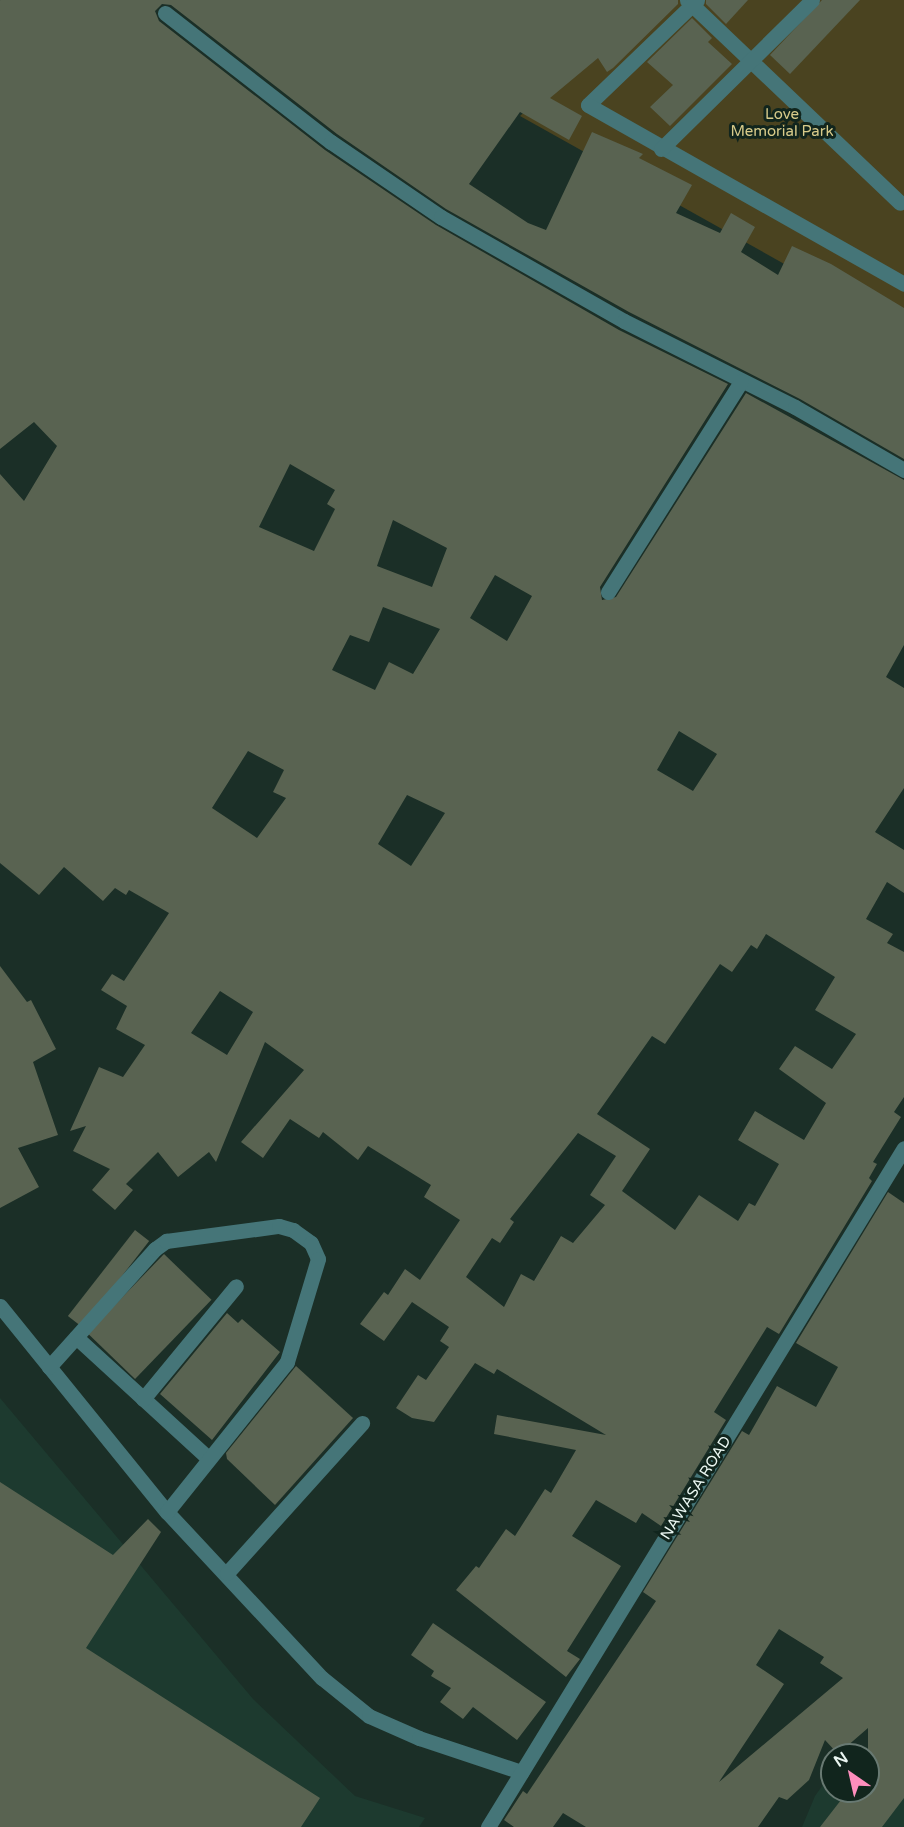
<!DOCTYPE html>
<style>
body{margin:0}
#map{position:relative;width:904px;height:1827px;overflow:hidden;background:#1b2f27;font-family:"Varela Round",sans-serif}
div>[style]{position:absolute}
.built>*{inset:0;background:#1d3a2f}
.green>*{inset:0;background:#4a4320}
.building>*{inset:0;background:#596351;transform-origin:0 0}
.minor>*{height:15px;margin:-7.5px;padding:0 7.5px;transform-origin:7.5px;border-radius:7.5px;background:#457578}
span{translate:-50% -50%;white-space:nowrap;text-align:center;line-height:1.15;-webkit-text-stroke:6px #11251d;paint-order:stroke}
.park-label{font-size:15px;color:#d8cb8a}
.street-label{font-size:15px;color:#ebf7f2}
.north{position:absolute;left:820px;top:1743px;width:60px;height:60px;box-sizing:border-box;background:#11251d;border:2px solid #687972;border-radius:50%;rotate:326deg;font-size:16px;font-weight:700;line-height:24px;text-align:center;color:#ebf7f2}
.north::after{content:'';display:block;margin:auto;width:21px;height:27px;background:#fe8ebd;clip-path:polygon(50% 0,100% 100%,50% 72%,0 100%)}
</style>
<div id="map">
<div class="built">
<i style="clip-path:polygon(0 1398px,253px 1699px,355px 1796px,425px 1818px,419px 1827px,0 1827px)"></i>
<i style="clip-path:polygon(904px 1712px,904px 1827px,802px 1827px,815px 1796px,832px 1772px,832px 1791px,868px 1791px,868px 1755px,853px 1755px,869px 1749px)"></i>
</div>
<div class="green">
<i style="clip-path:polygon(643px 0,904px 0,904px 331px,520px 116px)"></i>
</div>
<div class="building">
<i style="clip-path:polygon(evenodd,0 0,678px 0,678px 4px,613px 68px,607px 72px,598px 58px,550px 98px,582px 116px,569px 140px,520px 112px,469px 184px,528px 223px,546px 230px,592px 132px,643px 154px,639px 158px,692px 185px,676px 213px,720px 233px,731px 213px,755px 227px,741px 252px,778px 275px,792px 246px,831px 264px,904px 308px,904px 459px,800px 399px,629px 312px,446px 209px,337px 134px,171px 5px,162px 4px,155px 11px,159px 21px,325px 150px,436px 225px,619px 330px,728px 384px,600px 587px,602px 600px,616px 597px,746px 393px,904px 480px,904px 645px,886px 677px,904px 688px,904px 788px,875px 832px,904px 850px,904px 893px,887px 882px,866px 919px,893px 934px,887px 943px,904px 952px,904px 1097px,894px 1112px,901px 1117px,873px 1162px,877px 1164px,869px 1178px,872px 1181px,779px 1334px,767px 1327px,714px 1412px,726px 1420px,661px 1526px,642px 1513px,636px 1523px,596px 1500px,572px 1536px,621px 1566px,567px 1651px,580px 1659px,566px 1677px,456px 1590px,476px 1566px,479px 1568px,506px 1529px,515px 1536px,545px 1489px,551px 1493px,576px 1450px,494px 1434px,497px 1415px,606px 1435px,497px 1369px,494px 1374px,475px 1363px,434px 1422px,412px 1418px,396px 1408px,418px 1375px,426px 1380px,449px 1347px,440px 1341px,449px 1327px,412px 1302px,384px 1341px,360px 1324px,384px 1292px,388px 1295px,405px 1269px,420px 1280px,460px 1220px,424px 1197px,431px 1185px,368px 1146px,358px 1160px,323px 1132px,319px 1138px,290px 1119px,263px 1158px,241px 1142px,304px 1070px,265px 1042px,216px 1162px,209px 1152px,178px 1177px,158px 1152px,126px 1184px,133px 1190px,115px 1210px,92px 1190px,110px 1169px,73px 1151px,86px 1126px,70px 1131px,99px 1067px,123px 1077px,145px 1045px,116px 1029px,127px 1006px,101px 990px,112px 974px,124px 981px,169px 913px,129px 890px,126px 895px,115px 888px,103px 901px,64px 867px,39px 895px,0 863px,0 474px,24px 501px,57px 446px,34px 422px,0 449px,0 0,290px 464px,335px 490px,327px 504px,335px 509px,314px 551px,259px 527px,290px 464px,0 0,393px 520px,447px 548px,432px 587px,377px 566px,393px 520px,0 0,495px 575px,532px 596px,507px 641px,470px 618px,495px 575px,0 0,383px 607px,440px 629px,413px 674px,389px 662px,375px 690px,332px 670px,350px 635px,369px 642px,383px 607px,0 0,679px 731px,717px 754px,693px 791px,657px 770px,679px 731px,0 0,248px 751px,284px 770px,273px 792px,286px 798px,257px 838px,212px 808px,248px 751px,0 0,407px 795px,445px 813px,411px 866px,378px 844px,407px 795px,0 0,766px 934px,835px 977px,815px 1010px,856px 1034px,832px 1069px,795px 1046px,779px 1069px,826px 1103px,804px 1140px,755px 1111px,738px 1140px,779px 1164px,755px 1206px,749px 1203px,738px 1221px,699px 1195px,675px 1230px,622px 1191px,650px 1149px,597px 1114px,652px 1036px,665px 1044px,720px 964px,732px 972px,751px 945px,757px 949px,766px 934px,0 0,220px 991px,253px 1012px,227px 1055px,191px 1033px,220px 991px,0 0,578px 1133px,616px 1156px,590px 1195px,605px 1205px,573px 1243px,561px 1236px,534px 1281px,521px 1274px,504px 1307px,466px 1277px,492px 1238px,500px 1243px,514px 1222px,510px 1219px,578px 1133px)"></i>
<i style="clip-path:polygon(706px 0,748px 0,726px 24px,706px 4px)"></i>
<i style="clip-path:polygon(822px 0,860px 0,790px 74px,770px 55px)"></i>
<i style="clip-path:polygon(692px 18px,712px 38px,708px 42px,732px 64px,670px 126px,650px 107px,673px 85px,647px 62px)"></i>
<i style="clip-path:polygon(0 966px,27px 1002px,31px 1000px,56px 1049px,33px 1062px,58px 1135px,18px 1148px,39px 1187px,0 1208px)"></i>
<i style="clip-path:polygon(evenodd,888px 1192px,904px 1203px,904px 1798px,882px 1827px,820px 1827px,848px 1791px,868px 1791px,868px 1728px,838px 1754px,825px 1740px,809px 1780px,787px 1800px,779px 1797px,758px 1827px,586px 1827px,563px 1813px,553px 1827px,514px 1827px,504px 1820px,523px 1791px,527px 1794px,656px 1601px,643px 1592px,742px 1431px,749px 1435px,777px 1386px,816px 1407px,838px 1367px,796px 1343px,888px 1192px,779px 1629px,824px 1657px,820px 1663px,843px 1678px,719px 1782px,784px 1684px,756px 1665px,779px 1629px)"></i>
<i style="left:135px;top:1230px;width:18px;height:109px;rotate:38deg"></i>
<i style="left:164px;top:1254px;width:66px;height:110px;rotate:44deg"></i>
<i style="clip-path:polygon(227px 1313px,238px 1323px,242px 1319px,280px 1352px,212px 1440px,160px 1394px)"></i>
<i style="clip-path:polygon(296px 1366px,353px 1418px,275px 1505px,227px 1459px,226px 1453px)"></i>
<i style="clip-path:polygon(0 1482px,113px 1555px,148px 1519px,161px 1532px,86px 1648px,320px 1798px,301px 1827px,0 1827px)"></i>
<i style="clip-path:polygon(433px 1623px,546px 1702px,517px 1740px,473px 1707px,463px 1719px,440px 1702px,451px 1688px,431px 1676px,434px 1671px,411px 1655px)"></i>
</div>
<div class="minor">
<i style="left:687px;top:0;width:294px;rotate:43.6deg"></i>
<i style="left:697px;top:0;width:151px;rotate:136.1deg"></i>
<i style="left:588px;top:105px;width:363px;rotate:29.5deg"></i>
<i style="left:165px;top:13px;width:210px;rotate:37.9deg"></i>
<i style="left:331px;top:142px;width:133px;rotate:34.3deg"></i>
<i style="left:441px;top:217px;width:210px;rotate:29.6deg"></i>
<i style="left:624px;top:321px;width:191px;rotate:26.7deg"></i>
<i style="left:795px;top:407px;width:126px;rotate:30deg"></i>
<i style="left:661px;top:149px;width:212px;rotate:-44.6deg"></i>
<i style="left:608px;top:592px;width:249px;rotate:-57.7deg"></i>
<i style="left:0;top:1306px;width:265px;rotate:51deg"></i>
<i style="left:167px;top:1512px;width:227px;rotate:47deg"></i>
<i style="left:322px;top:1678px;width:60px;rotate:39deg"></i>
<i style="left:369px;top:1716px;width:55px;rotate:23.7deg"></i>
<i style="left:419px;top:1738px;width:108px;rotate:18.4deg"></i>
<i style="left:76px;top:1337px;width:180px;rotate:42.5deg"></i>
<i style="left:49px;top:1367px;width:159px;rotate:-48.1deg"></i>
<i style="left:155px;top:1249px;width:14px;rotate:-36deg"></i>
<i style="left:166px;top:1241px;width:114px;rotate:-7.6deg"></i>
<i style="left:279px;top:1226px;width:15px;rotate:16deg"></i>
<i style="left:293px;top:1230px;width:22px;rotate:36deg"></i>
<i style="left:311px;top:1243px;width:17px;rotate:66deg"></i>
<i style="left:318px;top:1259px;width:108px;rotate:106.8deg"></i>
<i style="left:287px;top:1362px;width:192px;rotate:128.7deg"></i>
<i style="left:143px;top:1399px;width:146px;rotate:-50.5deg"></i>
<i style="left:227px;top:1573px;width:202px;rotate:-48deg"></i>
<i style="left:488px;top:1827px;width:796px;rotate:-58.51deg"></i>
</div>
<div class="park-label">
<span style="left:782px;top:123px">Love<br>Memorial Park</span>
</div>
<div class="street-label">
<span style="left:696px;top:1488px;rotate:-58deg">NAWASA ROAD</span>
</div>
<div class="north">N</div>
</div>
